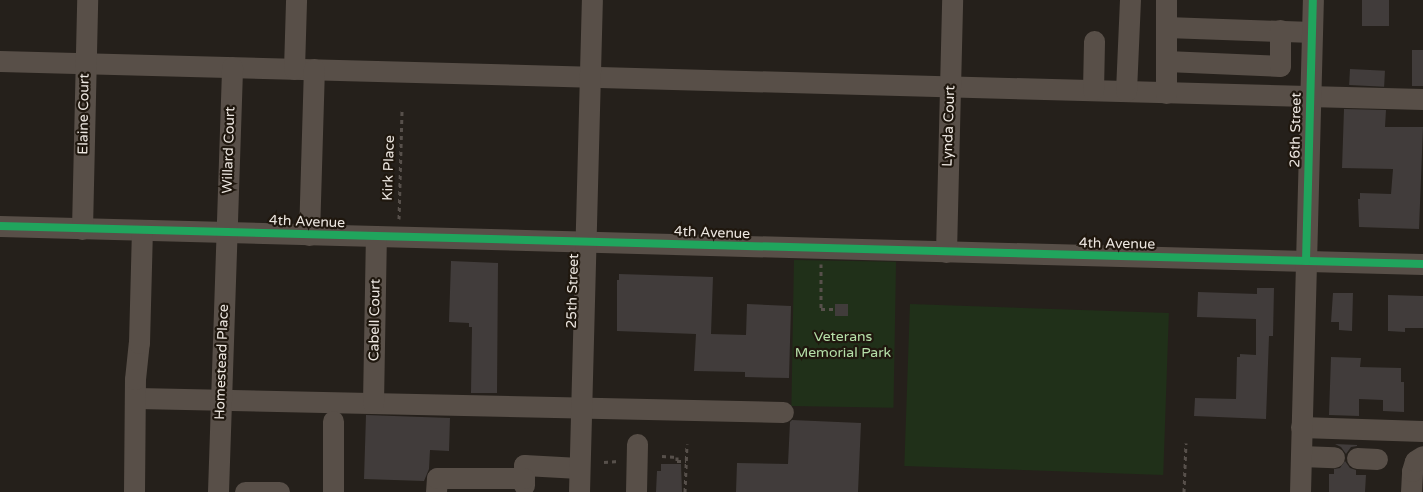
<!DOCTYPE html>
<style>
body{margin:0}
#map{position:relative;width:1423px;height:492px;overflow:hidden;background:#25201b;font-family:"Varela Round",sans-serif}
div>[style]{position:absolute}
.green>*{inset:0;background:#203019;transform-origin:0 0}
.building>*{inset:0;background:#413c3b;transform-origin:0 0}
.path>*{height:3px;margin-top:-1.5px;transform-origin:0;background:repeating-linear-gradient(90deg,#57504b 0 4px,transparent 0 8px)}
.minor>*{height:21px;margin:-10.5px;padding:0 10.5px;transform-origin:10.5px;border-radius:10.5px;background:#584f48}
.cycleway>*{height:8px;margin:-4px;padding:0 4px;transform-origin:4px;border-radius:4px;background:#20a55d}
span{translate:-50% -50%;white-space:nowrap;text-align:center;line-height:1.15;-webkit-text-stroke:4.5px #1f170e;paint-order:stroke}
.street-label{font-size:14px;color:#ece6e0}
.park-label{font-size:14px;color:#b6e0a9}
</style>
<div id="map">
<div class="green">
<i style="left:794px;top:260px;width:102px;height:146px;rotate:1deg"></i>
<i style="left:910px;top:304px;width:259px;height:162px;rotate:2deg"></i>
</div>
<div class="building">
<i style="left:1362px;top:0;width:27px;height:26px"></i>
<i style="left:1412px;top:50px;width:11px;height:36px"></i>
<i style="left:1350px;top:69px;width:35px;height:16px;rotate:3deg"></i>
<i style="clip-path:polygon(1344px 109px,1386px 110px,1385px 127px,1423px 127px,1419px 229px,1359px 227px,1358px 199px,1360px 199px,1360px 193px,1391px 194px,1393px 169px,1342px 168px)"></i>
<i style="clip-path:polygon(451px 261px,498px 263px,497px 393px,471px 393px,472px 327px,469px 327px,469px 323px,449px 322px)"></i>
<i style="clip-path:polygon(619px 274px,713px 277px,711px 334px,746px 335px,747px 304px,791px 306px,789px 378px,745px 377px,745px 372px,694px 371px,696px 334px,617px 331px,617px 280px,619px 280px)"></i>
<i style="clip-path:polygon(1257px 288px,1274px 288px,1273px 336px,1269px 336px,1266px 419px,1194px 416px,1195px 398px,1236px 399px,1237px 357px,1240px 357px,1240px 354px,1256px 355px,1256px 319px,1197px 317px,1198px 292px,1257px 294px)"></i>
<i style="clip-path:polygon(1333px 293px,1353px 293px,1352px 331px,1339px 330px,1339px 322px,1331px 322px)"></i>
<i style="clip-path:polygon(1388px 295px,1423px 296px,1423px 328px,1405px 328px,1405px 332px,1388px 331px)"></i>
<i style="left:835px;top:304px;width:13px;height:12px"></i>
<i style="clip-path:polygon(1331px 357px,1361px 358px,1360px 367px,1401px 368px,1401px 382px,1404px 382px,1404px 412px,1383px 411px,1383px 400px,1359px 399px,1359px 416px,1329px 415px)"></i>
<i style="clip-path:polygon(366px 415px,450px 418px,449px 451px,430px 450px,429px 469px,424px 481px,364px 479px)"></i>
<i style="clip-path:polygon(792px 420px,861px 423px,858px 492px,736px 492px,737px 463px,788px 464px,790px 422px)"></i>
<i style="clip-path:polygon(1335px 444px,1357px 445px,1357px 446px,1351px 447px,1346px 454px,1341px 447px)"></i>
<i style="clip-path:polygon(1345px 461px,1350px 468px,1356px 470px,1356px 475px,1366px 475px,1365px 492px,1329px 492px,1329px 474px,1334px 474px,1334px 469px,1340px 468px)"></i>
<i style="clip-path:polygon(661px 464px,681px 464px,682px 492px,656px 492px,657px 471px,661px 471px)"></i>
</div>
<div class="path">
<i style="left:399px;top:219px;width:108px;rotate:-88.4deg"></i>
<i style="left:821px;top:264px;width:45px;rotate:90deg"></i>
<i style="left:821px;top:309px;width:14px"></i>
<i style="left:662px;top:456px;width:15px;rotate:4deg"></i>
<i style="left:677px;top:457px;width:4px;rotate:90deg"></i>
<i style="left:677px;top:461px;width:9px"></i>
<i style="left:604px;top:462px;width:15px;rotate:-4deg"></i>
<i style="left:685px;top:492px;width:48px;rotate:-87.6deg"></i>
<i style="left:1184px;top:492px;width:49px;rotate:-87.7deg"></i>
</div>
<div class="minor">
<i style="left:1166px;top:27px;width:146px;rotate:2deg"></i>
<i style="left:0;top:61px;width:1424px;rotate:1.53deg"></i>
<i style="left:1166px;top:61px;width:114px;rotate:2.5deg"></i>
<i style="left:1280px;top:66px;width:36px;rotate:-90deg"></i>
<i style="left:294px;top:69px;width:69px;rotate:-88.3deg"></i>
<i style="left:1093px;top:90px;width:49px;rotate:-88.8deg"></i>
<i style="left:1126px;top:91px;width:91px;rotate:-87.5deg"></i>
<i style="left:1166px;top:93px;width:93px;rotate:-90deg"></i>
<i style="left:0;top:226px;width:1424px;rotate:1.53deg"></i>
<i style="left:82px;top:229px;width:229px;rotate:-88.7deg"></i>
<i style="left:309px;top:235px;width:166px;rotate:-88.3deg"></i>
<i style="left:946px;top:252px;width:252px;rotate:-88.6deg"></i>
<i style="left:137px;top:398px;width:646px;rotate:1.24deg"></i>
<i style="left:373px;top:403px;width:166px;rotate:-89deg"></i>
<i style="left:333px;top:421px;width:71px;rotate:90deg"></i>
<i style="left:1301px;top:427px;width:122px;rotate:1.9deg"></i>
<i style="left:1301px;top:456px;width:33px;rotate:2deg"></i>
<i style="left:1357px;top:458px;width:20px;rotate:3deg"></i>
<i style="left:524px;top:485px;width:20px;rotate:-90deg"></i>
<i style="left:524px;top:465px;width:55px;rotate:3.1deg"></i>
<i style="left:134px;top:492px;width:113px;rotate:-89.5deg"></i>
<i style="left:135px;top:379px;width:36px;rotate:-84deg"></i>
<i style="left:139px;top:343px;width:113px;rotate:-88.5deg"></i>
<i style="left:218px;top:492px;width:425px;rotate:-88.1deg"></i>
<i style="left:245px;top:492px;width:34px"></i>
<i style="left:436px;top:492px;width:14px;rotate:-86deg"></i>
<i style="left:437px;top:478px;width:87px"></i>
<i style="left:579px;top:492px;width:492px;rotate:-88.5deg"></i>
<i style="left:636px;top:492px;width:48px;rotate:-88.8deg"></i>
<i style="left:1300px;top:492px;width:492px;rotate:-88.5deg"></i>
<i style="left:1411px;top:492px;width:21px;rotate:-87deg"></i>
<i style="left:1412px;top:471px;width:10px;rotate:-73deg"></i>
<i style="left:1415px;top:461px;width:9px;rotate:-32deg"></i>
</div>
<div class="cycleway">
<i style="left:0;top:226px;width:1424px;rotate:1.53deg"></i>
<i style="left:1306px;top:261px;width:261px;rotate:-88.5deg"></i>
</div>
<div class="street-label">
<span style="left:84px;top:114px;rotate:-89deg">Elaine Court</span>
<span style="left:949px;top:126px;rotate:-88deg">Lynda Court</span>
<span style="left:1296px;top:130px;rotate:-89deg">26th Street</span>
<span style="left:229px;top:150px;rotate:-88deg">Willard Court</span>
<span style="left:389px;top:168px;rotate:-88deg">Kirk Place</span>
<span style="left:307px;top:222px;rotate:2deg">4th Avenue</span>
<span style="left:712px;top:233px;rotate:2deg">4th Avenue</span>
<span style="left:1117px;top:244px;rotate:1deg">4th Avenue</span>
<span style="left:573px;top:291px;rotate:-88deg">25th Street</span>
<span style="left:375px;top:320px;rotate:-89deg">Cabell Court</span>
<span style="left:222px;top:362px;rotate:-88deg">Homestead Place</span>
</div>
<div class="park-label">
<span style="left:843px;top:345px">Veterans<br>Memorial Park</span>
</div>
</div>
